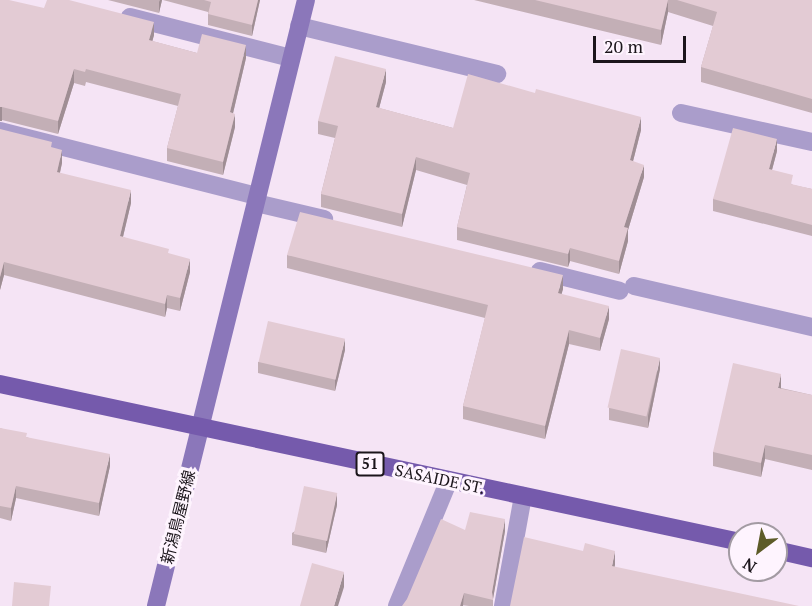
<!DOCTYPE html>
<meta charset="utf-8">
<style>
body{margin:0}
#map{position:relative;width:812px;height:606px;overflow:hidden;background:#f5e4f5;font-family:"PT Serif","Noto Sans JP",serif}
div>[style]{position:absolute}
.lane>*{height:18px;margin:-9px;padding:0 9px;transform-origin:9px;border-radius:9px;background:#aa9dcb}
.street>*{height:18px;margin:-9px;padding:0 9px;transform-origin:9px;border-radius:9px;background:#aa9dcb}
.secondary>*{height:18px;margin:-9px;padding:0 9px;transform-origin:9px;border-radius:9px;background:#8b77ba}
.primary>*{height:18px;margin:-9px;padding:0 9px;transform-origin:9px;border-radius:9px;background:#755aac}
.wall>*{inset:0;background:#c3afb6}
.shaded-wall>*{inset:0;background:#9f8e94;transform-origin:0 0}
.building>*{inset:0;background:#e3cbd4;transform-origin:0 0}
span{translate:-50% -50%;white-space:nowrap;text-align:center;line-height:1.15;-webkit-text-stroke:6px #fef4fe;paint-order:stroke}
.shield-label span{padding:2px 4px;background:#fef4fe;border:2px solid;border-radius:4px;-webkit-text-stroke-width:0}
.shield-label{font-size:15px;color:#1b151b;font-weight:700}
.street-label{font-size:16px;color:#1b151b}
.north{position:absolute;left:728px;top:522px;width:60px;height:60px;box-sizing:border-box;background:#fef4fe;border:2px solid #a39ba3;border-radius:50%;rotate:212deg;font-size:16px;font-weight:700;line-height:24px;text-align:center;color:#1b151b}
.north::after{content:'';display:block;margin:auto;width:21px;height:27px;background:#5d5b28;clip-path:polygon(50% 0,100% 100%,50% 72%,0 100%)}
.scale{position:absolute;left:593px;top:36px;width:93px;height:27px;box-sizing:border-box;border:3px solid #1b151b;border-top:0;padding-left:8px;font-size:18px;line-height:21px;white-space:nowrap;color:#1b151b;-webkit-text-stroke:4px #fef4fe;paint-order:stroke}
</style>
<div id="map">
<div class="lane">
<i style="left:299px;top:26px;width:204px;rotate:13.6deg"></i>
<i style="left:681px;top:113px;width:134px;rotate:12.5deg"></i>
<i style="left:256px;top:203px;width:70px;rotate:13.2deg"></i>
<i style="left:540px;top:271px;width:82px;rotate:14deg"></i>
<i style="left:634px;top:286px;width:183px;rotate:13deg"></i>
<i style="left:397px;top:606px;width:136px;rotate:-67.6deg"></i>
<i style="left:503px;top:606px;width:112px;rotate:-79.7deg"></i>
</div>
<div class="street">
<i style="left:130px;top:17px;width:166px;rotate:14.3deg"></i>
<i style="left:0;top:131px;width:265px;rotate:14.2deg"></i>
</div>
<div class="secondary">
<i style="left:156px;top:606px;width:624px;rotate:-76.1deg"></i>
</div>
<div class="primary">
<i style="left:0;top:384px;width:757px;rotate:12.05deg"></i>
<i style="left:776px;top:550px;width:37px;rotate:13deg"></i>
</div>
<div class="wall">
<i style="clip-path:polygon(0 0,154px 35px,152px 41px,197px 53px,246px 58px,233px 113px,235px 127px,223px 175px,167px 161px,167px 148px,178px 106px,86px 82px,85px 86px,74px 83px,58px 134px,2px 120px,0 121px)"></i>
<i style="clip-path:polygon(108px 0,162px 0,159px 13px)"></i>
<i style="clip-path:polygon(163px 0,260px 0,252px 36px,208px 25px,208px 12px)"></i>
<i style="clip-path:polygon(474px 0,812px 0,812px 113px,701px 82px,701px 67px,713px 26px,668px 12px,661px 45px)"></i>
<i style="clip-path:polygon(386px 82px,379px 108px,453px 128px,641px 130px,633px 161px,644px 177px,628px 230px,628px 241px,619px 274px,570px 261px,568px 267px,457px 240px,457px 227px,467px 185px,416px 170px,402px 227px,321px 207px,321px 194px,335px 138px,318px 134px,318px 121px)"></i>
<i style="clip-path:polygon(0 129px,52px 148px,62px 163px,60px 173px,131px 203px,123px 237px,169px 254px,190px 272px,180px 311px,167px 308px,165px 317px,4px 275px,0 290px)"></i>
<i style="clip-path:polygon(777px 151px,772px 170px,793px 185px,812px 189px,812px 236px,713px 211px,713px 199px)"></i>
<i style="clip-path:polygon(287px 255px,563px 289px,561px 294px,609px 319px,600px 351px,569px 344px,545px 439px,463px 419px,463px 406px,485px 318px,287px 268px)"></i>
<i style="clip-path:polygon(345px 350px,335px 391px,258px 373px,258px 362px)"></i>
<i style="clip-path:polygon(660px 369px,648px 428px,609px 420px,609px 408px)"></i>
<i style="clip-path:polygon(781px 388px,812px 395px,812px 470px,765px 459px,761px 477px,713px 466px,713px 452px)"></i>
<i style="clip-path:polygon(0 428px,110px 466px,99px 516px,16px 498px,11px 521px,0 518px)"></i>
<i style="clip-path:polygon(337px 505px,326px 553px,292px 545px,292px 533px)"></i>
<i style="clip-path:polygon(465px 530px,505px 531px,493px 598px,493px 606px,469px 606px,407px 599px)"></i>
</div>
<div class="shaded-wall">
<i style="clip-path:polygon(160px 0,162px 0,159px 13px,159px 2px)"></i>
<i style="clip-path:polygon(258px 0,260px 0,252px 36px,252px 25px)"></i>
<i style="clip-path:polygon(668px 0,668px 12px,661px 45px,661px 30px)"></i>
<i style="clip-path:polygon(154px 22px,154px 35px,149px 54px,149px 40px)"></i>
<i style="clip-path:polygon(246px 45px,246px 58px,230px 126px,230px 112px)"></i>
<i style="clip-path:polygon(74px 69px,74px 83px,58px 134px,58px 121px)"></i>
<i style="clip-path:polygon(386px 69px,386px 82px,376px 120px,376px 107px)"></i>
<i style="left:0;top:107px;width:2px;height:14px"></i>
<i style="clip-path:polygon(235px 114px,235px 127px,223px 175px,223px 162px)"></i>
<i style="clip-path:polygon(641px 117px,641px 130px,630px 173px,630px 160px)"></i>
<i style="clip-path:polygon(777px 139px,777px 151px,769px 181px,769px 169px)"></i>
<i style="clip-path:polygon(62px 150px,62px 163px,57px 185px,57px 172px)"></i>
<i style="clip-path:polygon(416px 157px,416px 170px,402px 227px,402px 214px)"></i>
<i style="clip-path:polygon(644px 165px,644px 177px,628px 230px,628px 241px,619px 274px,619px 261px,624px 227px)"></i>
<i style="clip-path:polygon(131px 190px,131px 203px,120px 249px,120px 236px)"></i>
<i style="clip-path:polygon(570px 248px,570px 261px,568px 267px,568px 254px)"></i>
<i style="clip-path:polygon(190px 259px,190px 272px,180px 311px,180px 298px)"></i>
<i style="clip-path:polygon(4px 262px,4px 275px,0 290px,0 277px)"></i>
<i style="clip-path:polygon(563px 275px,563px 289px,558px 307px,558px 293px)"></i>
<i style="clip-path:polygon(167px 295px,167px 308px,165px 317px,165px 304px)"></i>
<i style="clip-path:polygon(609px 306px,609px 319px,600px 351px,600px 338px)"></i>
<i style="clip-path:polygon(569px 330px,569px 344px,545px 439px,545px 426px)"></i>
<i style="clip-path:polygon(345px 339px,345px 350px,335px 391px,335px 379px)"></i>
<i style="clip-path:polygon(660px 358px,660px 369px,648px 428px,648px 416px)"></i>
<i style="clip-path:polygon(781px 374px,781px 389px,778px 388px)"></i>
<i style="clip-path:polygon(765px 445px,765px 459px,761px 477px,761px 463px)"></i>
<i style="clip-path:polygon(110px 454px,110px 466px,99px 516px,99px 503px)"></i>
<i style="clip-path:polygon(16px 486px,16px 498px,11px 521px,11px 508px)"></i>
<i style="clip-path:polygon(337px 493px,337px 505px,326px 553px,326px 541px)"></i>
<i style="clip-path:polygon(505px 519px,505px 531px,493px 599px,492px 592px)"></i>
<i style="clip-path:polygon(615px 551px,615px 565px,612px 580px,612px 566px)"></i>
<i style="clip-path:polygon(344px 572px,344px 587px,338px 606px,334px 606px)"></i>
<i style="clip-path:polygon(464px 593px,463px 606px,460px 606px)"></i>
</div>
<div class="building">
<i style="clip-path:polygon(0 0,9px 0,44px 8px,47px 0,69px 0,154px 22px,149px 40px,197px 53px,202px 34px,246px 45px,230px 112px,235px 114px,223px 162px,167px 148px,181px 94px,86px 69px,85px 72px,74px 69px,58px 121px,2px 107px,0 107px)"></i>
<i style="clip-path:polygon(204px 0,258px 0,252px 25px,208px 14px,211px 2px)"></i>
<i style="clip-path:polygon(535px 0,668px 0,661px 30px)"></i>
<i style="clip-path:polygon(677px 0,812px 0,812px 99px,701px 67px,717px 12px)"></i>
<i style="clip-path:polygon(335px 56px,386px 69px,376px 107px,453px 128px,468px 74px,535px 93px,536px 89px,641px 117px,630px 160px,644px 165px,624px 227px,628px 228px,619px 261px,570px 248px,568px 254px,457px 227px,470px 173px,416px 157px,402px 214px,321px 194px,338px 126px,318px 121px)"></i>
<i style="clip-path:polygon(733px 128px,777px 139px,769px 169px,793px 175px,791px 184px,812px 189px,812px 225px,713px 199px)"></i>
<i style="clip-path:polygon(0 129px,52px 142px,51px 147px,62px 150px,57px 172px,131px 190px,120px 236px,169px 249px,168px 253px,190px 259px,180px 298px,167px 295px,165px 304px,4px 262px,0 277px)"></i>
<i style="clip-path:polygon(300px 212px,563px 275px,558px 293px,609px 306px,600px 338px,569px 330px,545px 426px,463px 406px,488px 305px,287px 255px)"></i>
<i style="left:268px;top:321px;width:79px;height:42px;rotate:13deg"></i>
<i style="left:621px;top:349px;width:40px;height:60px;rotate:13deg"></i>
<i style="clip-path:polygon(733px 363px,781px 374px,778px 388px,812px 395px,812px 455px,765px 445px,761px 463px,713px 452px)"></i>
<i style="clip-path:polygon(0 428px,27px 433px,26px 437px,110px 454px,99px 503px,16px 486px,11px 508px,0 506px)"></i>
<i style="left:304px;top:486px;width:34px;height:49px;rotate:12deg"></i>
<i style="clip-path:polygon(470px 512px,505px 519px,492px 592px,493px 600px,464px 593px,460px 606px,402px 606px,407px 599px,441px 519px,465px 530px)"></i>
<i style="clip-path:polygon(524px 537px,583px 551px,585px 543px,615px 551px,612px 566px,799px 606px,510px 606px)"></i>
<i style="clip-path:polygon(312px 563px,344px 572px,334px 606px,300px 606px)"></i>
<i style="clip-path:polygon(14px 582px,51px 586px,49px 606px,12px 606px)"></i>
</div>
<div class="shield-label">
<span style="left:370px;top:464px">51</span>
</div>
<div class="street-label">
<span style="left:440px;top:479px;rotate:12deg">SASAIDE ST.</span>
<span style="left:178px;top:517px;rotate:-76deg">新潟鳥屋野線</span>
</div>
<div class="north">N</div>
<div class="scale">20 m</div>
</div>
